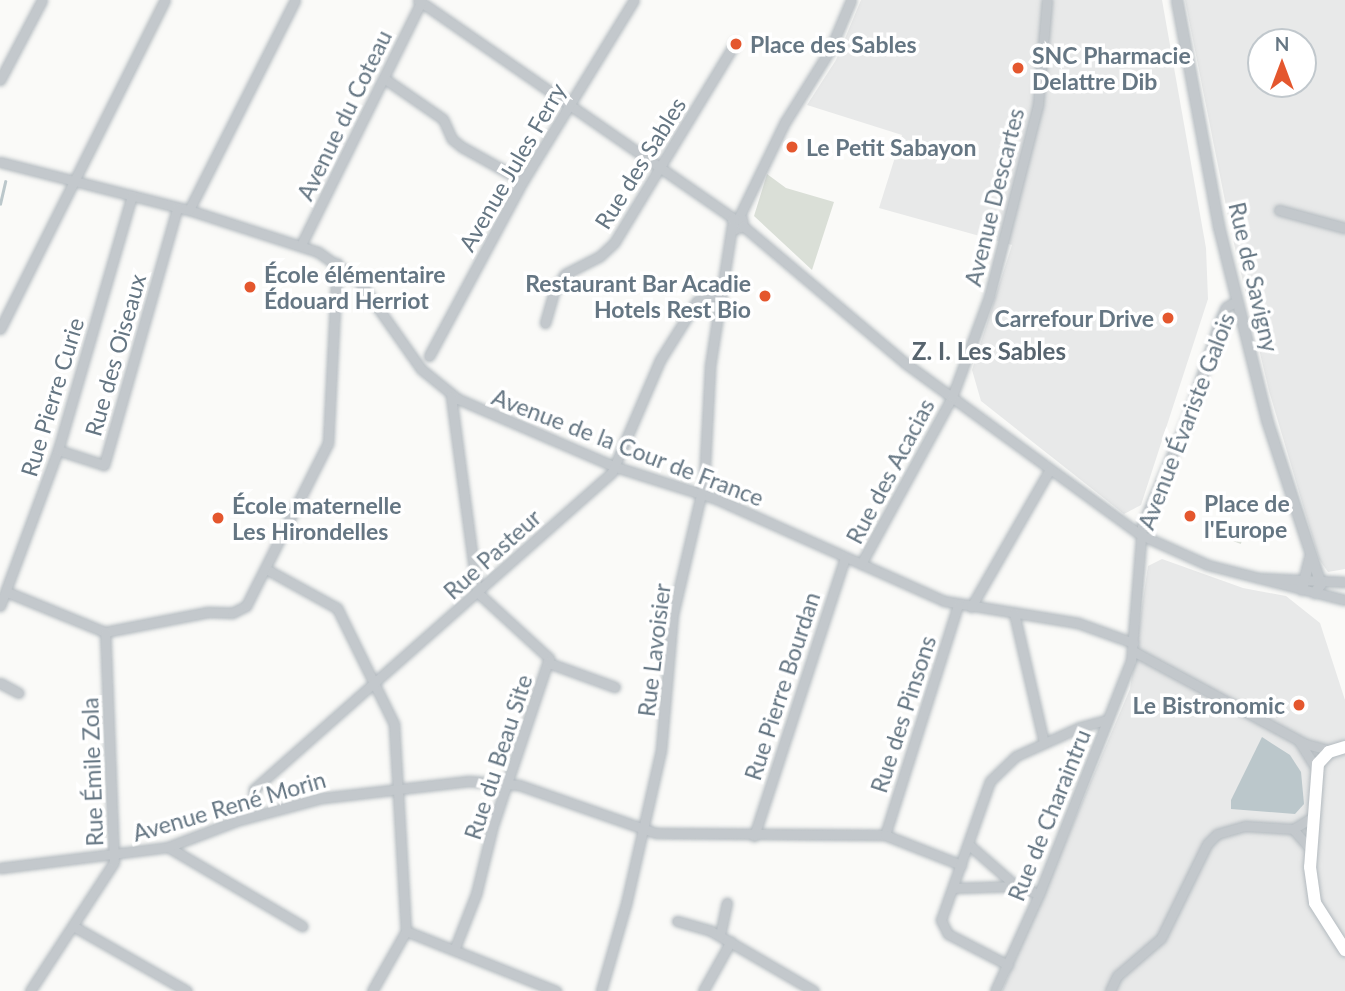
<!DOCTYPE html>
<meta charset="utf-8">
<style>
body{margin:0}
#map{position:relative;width:1345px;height:991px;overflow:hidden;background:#fafaf8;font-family:Lato,sans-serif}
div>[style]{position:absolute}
.built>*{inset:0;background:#e8e9e9}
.green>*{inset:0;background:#dadfd7;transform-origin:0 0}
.water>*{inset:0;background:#bbc7cb}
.stream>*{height:2.5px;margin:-1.25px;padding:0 1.25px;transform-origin:1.25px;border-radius:1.25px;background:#bbc7cb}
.roads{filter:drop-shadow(0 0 2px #b3babf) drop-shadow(0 0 2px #b3babf)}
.minor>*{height:9px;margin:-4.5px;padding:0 4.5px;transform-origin:4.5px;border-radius:4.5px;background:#c3c8cc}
.tertiary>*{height:10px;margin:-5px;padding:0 5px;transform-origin:5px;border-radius:5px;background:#c3c8cc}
.secondary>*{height:12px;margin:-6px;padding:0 6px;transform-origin:6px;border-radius:6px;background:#fff}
.dots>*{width:19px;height:19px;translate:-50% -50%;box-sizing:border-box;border:4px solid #fff;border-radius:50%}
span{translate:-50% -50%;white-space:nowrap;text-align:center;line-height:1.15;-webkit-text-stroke:7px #fff;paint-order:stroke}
.poi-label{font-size:23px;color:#657683;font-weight:700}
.left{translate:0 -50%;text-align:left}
.right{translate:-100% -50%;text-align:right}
.street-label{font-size:23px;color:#657683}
.neighbourhood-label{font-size:24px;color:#57646e;font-weight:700}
.north{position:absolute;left:1247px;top:28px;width:70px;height:70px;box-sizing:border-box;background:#fff;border:2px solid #c1c8cd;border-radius:50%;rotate:0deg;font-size:19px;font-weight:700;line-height:28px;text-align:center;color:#657683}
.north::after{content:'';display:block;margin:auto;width:24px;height:32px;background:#e4572e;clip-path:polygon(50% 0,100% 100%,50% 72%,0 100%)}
</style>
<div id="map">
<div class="built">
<i style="clip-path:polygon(861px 0,1162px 0,1206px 248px,1208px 299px,1141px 505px,1124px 514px,981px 401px,972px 370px,1012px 245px,879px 208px,902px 135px,807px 105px,836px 60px)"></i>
<i style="clip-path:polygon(evenodd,1185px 0,1345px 0,1345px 569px,1328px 572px,1319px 559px,1269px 391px,1231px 231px,1185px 0,1261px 42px,1303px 42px,1303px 84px,1261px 84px,1261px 42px)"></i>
<i style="clip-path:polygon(1162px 559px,1243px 588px,1286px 596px,1320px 623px,1345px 700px,1345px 991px,1002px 991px,1130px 689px,1148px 566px)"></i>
</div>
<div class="green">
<i style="clip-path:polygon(767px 174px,786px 188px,834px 202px,812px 270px,754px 216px)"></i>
<i style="left:1220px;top:520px;width:28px;height:15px;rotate:21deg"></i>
</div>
<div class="water">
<i style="clip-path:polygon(1262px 737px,1290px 755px,1301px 772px,1304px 804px,1295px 814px,1231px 809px,1231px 800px)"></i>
</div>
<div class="stream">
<i style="left:0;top:204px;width:23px;rotate:-77deg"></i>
</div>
<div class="roads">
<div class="minor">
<i style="left:418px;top:0;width:383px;rotate:34.7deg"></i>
<i style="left:385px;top:79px;width:70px;rotate:34.6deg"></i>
<i style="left:443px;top:119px;width:22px;rotate:66deg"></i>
<i style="left:452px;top:139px;width:13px;rotate:39deg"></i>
<i style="left:462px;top:147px;width:70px;rotate:29.1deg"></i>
<i style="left:0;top:80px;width:90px;rotate:-62.3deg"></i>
<i style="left:0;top:162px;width:195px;rotate:14.3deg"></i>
<i style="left:189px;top:210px;width:136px;rotate:18deg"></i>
<i style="left:318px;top:252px;width:50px;rotate:35.3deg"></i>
<i style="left:359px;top:281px;width:108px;rotate:54.8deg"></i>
<i style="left:421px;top:369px;width:48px;rotate:39deg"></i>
<i style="left:458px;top:399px;width:172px;rotate:23.3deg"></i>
<i style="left:616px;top:467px;width:103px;rotate:17.6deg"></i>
<i style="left:714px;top:498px;width:252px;rotate:24.1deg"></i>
<i style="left:944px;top:601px;width:136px;rotate:9.3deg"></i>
<i style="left:1078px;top:623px;width:59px;rotate:19.7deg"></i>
<i style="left:189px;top:210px;width:235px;rotate:-63.2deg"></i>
<i style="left:1279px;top:210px;width:68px;rotate:15.3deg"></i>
<i style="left:739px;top:217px;width:106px;rotate:-64.2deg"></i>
<i style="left:785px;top:122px;width:85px;rotate:-58deg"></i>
<i style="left:830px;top:50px;width:54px;rotate:-67.2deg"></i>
<i style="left:743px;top:226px;width:9px;rotate:159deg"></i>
<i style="left:735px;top:229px;width:9px;rotate:-108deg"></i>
<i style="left:732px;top:220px;width:10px;rotate:-6deg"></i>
<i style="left:742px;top:219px;width:7px;rotate:82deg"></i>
<i style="left:743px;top:226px;width:212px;rotate:40.2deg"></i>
<i style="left:905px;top:363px;width:292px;rotate:36.1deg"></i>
<i style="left:1141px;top:535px;width:73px;rotate:24.1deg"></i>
<i style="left:1208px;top:565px;width:141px;rotate:14.3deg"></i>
<i style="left:301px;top:245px;width:271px;rotate:-63.7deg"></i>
<i style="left:545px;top:323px;width:33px;rotate:-74deg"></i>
<i style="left:554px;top:291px;width:20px;rotate:-57deg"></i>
<i style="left:565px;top:274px;width:39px;rotate:-27deg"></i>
<i style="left:600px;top:256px;width:19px;rotate:-43deg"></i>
<i style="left:614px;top:243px;width:234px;rotate:-58.8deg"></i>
<i style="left:0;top:329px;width:368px;rotate:-63.4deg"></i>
<i style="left:429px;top:356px;width:199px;rotate:-61.8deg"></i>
<i style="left:523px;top:181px;width:212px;rotate:-58.5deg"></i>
<i style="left:451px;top:396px;width:198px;rotate:82.4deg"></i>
<i style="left:477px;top:592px;width:98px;rotate:42.5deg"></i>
<i style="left:549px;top:658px;width:176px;rotate:108.5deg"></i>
<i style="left:493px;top:825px;width:71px;rotate:103.8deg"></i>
<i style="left:476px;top:894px;width:60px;rotate:111.4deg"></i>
<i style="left:58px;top:450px;width:48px;rotate:18.1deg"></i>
<i style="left:104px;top:465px;width:267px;rotate:-74.1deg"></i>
<i style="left:861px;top:564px;width:190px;rotate:-61.4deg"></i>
<i style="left:952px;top:397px;width:107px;rotate:-69.7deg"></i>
<i style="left:989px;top:297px;width:198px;rotate:-75.7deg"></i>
<i style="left:1038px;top:105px;width:105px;rotate:-85.1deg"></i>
<i style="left:266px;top:569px;width:81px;rotate:28.8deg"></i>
<i style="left:337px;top:608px;width:129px;rotate:63.8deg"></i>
<i style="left:394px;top:724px;width:207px;rotate:86.7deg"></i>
<i style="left:406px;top:931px;width:69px;rotate:119.5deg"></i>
<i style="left:1259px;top:578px;width:86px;rotate:2.7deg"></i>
<i style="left:7px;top:592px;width:106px;rotate:22.2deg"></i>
<i style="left:0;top:606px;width:166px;rotate:-69.6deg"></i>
<i style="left:58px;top:450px;width:265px;rotate:-73.8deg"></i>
<i style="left:971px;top:607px;width:157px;rotate:-60.2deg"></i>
<i style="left:1014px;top:613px;width:133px;rotate:77deg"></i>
<i style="left:105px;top:632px;width:105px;rotate:-11deg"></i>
<i style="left:208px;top:612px;width:24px;rotate:2deg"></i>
<i style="left:232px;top:613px;width:16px;rotate:-27deg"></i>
<i style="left:246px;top:606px;width:182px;rotate:-63.3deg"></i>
<i style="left:328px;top:443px;width:180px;rotate:-87.1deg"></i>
<i style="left:1133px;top:651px;width:196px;rotate:28.3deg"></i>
<i style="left:1306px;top:744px;width:28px;rotate:15deg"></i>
<i style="left:549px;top:663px;width:70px;rotate:20deg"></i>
<i style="left:0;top:683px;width:21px;rotate:28deg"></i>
<i style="left:1299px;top:741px;width:34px;rotate:58deg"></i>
<i style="left:253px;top:816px;width:27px;rotate:-88deg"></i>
<i style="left:254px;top:789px;width:478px;rotate:-41.5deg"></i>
<i style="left:612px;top:472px;width:122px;rotate:-66.8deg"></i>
<i style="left:660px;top:360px;width:70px;rotate:-57.9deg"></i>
<i style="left:697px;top:301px;width:24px;rotate:-17deg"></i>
<i style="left:1293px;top:829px;width:28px;rotate:49deg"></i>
<i style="left:885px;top:835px;width:241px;rotate:-72.4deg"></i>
<i style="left:754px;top:836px;width:293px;rotate:-71.9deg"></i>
<i style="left:968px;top:844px;width:64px;rotate:41.2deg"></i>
<i style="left:1016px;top:886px;width:24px;rotate:19deg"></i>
<i style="left:168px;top:847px;width:156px;rotate:30.5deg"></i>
<i style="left:0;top:868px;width:169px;rotate:-7.1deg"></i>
<i style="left:168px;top:847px;width:73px;rotate:-20.9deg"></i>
<i style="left:236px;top:821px;width:89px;rotate:-15deg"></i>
<i style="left:322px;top:798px;width:148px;rotate:-6.6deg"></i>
<i style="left:469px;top:781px;width:50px;rotate:4.6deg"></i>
<i style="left:519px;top:785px;width:145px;rotate:19.3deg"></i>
<i style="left:656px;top:833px;width:229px;rotate:0.5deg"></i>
<i style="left:885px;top:835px;width:82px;rotate:21.5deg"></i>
<i style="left:953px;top:888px;width:63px;rotate:-1.8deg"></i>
<i style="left:677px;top:921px;width:35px;rotate:16deg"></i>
<i style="left:711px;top:931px;width:119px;rotate:30.2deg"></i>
<i style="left:73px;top:926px;width:131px;rotate:29.7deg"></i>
<i style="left:406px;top:931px;width:162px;rotate:21.8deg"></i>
<i style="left:720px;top:935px;width:33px;rotate:-78deg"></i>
<i style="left:1008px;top:965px;width:68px;rotate:-152.7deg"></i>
<i style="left:948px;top:934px;width:16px;rotate:-117deg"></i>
<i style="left:941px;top:920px;width:147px;rotate:-70.6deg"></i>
<i style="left:990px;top:781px;width:36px;rotate:-44deg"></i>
<i style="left:1016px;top:756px;width:70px;rotate:-24.4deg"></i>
<i style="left:1080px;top:727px;width:28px;rotate:-15deg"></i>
<i style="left:30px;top:991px;width:154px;rotate:-56.9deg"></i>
<i style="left:114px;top:862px;width:230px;rotate:-92.2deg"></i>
<i style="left:601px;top:991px;width:91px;rotate:-74deg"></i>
<i style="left:626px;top:904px;width:158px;rotate:-77.2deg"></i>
<i style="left:661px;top:750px;width:137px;rotate:-85deg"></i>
<i style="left:673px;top:614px;width:136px;rotate:-76.8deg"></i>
<i style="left:704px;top:482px;width:116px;rotate:-87deg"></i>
<i style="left:710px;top:366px;width:142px;rotate:-81.1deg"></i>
<i style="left:703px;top:991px;width:57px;rotate:-60.8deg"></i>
<i style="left:995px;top:991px;width:107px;rotate:-65.6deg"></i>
<i style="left:1039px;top:894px;width:251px;rotate:-68.5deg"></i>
<i style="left:1131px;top:661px;width:135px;rotate:-85.3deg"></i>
<i style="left:1142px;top:526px;width:118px;rotate:-67.1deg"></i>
<i style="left:1188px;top:417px;width:104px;rotate:-71.6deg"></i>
<i style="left:1221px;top:318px;width:12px;rotate:-66deg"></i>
<i style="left:1226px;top:307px;width:13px;rotate:-29deg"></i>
<i style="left:1110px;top:991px;width:17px;rotate:-65deg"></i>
<i style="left:1117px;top:976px;width:58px;rotate:-40.8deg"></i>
<i style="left:1161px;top:938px;width:105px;rotate:-63.9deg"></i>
<i style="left:1207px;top:844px;width:14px;rotate:-45deg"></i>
<i style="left:1217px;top:834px;width:29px;rotate:-16deg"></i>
<i style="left:1245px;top:826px;width:48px;rotate:3.6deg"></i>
<i style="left:1293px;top:829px;width:23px;rotate:-31deg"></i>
</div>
<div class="tertiary">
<i style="left:1177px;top:0;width:231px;rotate:79.5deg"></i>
<i style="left:1219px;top:227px;width:199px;rotate:76deg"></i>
<i style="left:1267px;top:420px;width:173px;rotate:71.8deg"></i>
<i style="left:1321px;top:584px;width:11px;rotate:124deg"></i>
<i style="left:1302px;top:590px;width:33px;rotate:-76deg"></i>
</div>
<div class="secondary">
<i style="left:1345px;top:747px;width:17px;rotate:163deg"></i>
<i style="left:1329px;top:752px;width:16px;rotate:133deg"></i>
<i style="left:1318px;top:764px;width:103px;rotate:94.4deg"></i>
<i style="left:1310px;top:867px;width:36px;rotate:82deg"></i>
<i style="left:1315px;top:903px;width:56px;rotate:57.4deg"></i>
</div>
</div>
<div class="dots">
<i style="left:736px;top:44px;background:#e4572e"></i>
<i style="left:1018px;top:68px;background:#e4572e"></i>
<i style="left:792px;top:147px;background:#e4572e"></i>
<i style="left:250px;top:287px;background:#e4572e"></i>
<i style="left:765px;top:296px;background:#e4572e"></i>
<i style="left:1168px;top:318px;background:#e4572e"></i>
<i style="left:1190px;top:516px;background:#e4572e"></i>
<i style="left:218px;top:518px;background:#e4572e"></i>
<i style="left:1299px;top:705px;background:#e4572e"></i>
</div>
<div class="poi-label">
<span class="left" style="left:750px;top:44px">Place des Sables</span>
<span class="left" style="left:1032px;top:68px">SNC Pharmacie<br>Delattre Dib</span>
<span class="left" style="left:806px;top:147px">Le Petit Sabayon</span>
<span class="left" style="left:264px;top:287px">École élémentaire<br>Édouard Herriot</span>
<span class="right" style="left:751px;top:296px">Restaurant Bar Acadie<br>Hotels Rest Bio</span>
<span class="right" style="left:1154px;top:318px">Carrefour Drive</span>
<span class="left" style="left:1204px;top:516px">Place de<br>l'Europe</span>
<span class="left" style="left:232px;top:518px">École maternelle<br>Les Hirondelles</span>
<span class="right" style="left:1285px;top:705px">Le Bistronomic</span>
</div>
<div class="street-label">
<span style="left:344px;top:115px;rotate:-64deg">Avenue du Coteau</span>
<span style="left:640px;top:163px;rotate:-58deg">Rue des Sables</span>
<span style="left:512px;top:167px;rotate:-60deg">Avenue Jules Ferry</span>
<span style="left:994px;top:197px;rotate:-76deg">Avenue Descartes</span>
<span style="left:1254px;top:277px;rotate:77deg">Rue de Savigny</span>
<span style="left:115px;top:355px;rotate:-74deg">Rue des Oiseaux</span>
<span style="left:52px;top:397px;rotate:-73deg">Rue Pierre Curie</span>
<span style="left:1186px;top:421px;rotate:-69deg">Avenue Évariste Galois</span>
<span style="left:628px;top:447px;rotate:21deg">Avenue de la Cour de France</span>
<span style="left:890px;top:471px;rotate:-62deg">Rue des Acacias</span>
<span style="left:492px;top:554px;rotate:-42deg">Rue Pasteur</span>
<span style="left:654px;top:650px;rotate:-83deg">Rue Lavoisier</span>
<span style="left:782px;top:686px;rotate:-72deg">Rue Pierre Bourdan</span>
<span style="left:903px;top:714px;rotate:-72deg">Rue des Pinsons</span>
<span style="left:498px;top:757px;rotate:-72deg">Rue du Beau Site</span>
<span style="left:92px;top:772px;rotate:-92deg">Rue Émile Zola</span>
<span style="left:229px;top:806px;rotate:-16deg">Avenue René Morin</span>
<span style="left:1049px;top:815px;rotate:-68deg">Rue de Charaintru</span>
</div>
<div class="neighbourhood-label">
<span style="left:989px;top:351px">Z. I. Les Sables</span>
</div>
<div class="north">N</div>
</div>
